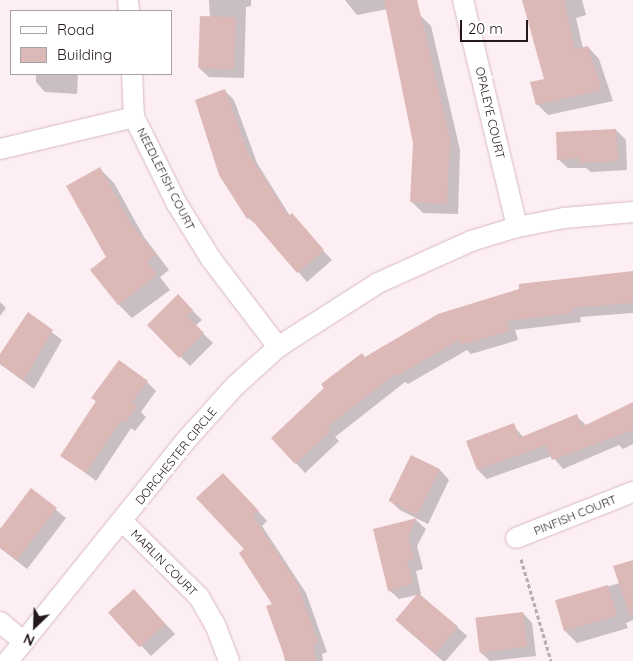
<!DOCTYPE html>
<style>
body{margin:0}
#map{position:relative;width:633px;height:661px;overflow:hidden;background:#fceef2;font-family:Quicksand,sans-serif}
div>[style]{position:absolute}
.shadow>*{inset:0;background:#0003;transform-origin:0 0}
.building>*{inset:0;background:#dcb8b7;transform-origin:0 0}
.path>*{height:3px;margin-top:-1.5px;transform-origin:0;background:repeating-linear-gradient(90deg,#b8abaf 0 4px,transparent 0 6.5px)}
.roads{filter:drop-shadow(0 0 1px #d9b8c3) drop-shadow(0 0 1px #d9b8c3)}
.street>*{height:20px;margin:-10px;padding:0 10px;transform-origin:10px;border-radius:10px;background:#fff}
span{translate:-50% -50%;white-space:nowrap;text-align:center;line-height:1.15;-webkit-text-stroke:5px #fff;paint-order:stroke}
.street-label{font-size:12px;color:#24181c}
.legend{position:absolute;left:10px;top:10px;width:162px;height:65px;box-sizing:border-box;background:#fff;border:1px solid #a7a3a4;margin:0;padding:6px 9px;list-style:none;font-size:15px;color:#24181c}
.legend li{display:flex;align-items:center;gap:10px;height:25px}
.legend b{width:25px;border:1px solid #a7a3a4}
.north{position:absolute;left:10px;top:601px;width:50px;height:50px;-webkit-text-stroke:4px #fff;paint-order:stroke;rotate:204deg;font-size:14px;font-weight:700;line-height:20px;text-align:center;color:#24181c}
.north::after{content:'';display:block;margin:auto;width:18px;height:22px;background:#24181c;clip-path:polygon(50% 0,100% 100%,50% 72%,0 100%)}
.scale{position:absolute;left:460px;top:20px;width:68px;height:22px;box-sizing:border-box;border:2px solid #24181c;border-top:0;padding-left:6px;font-size:15px;line-height:18px;white-space:nowrap;color:#24181c;-webkit-text-stroke:4px #fff;paint-order:stroke}
</style>
<div id="map">
<div class="shadow">
<i style="clip-path:polygon(209px 0,251px 0,251px 6px,246px 7px,244px 78px,209px 77px,199px 68px,210px 17px)"></i>
<i style="clip-path:polygon(345px 0,413px 0,420px 15px,431px 26px,460px 150px,458px 214px,423px 213px,412px 202px,414px 143px,388px 9px,357px 15px)"></i>
<i style="clip-path:polygon(524px 0,582px 0,586px 15px,576px 18px,583px 48px,588px 47px,599px 59px,613px 101px,548px 115px,537px 104px,545px 80px)"></i>
<i style="clip-path:polygon(36px 74px,78px 74px,77px 94px,45px 92px,36px 82px)"></i>
<i style="clip-path:polygon(225px 91px,234px 100px,257px 163px,290px 216px,332px 260px,307px 282px,259px 226px,248px 218px)"></i>
<i style="clip-path:polygon(616px 130px,626px 140px,627px 170px,591px 172px,586px 168px,568px 168px,558px 159px)"></i>
<i style="clip-path:polygon(100px 169px,114px 183px,144px 237px,169px 270px,160px 277px,170px 290px,132px 318px,118px 304px,108px 258px)"></i>
<i style="clip-path:polygon(633px 272px,633px 313px,580px 317px,581px 322px,515px 330px,518px 340px,471px 354px,467px 350px,408px 384px,405px 382px,335px 437px,339px 441px,305px 473px,273px 438px,365px 358px)"></i>
<i style="clip-path:polygon(178px 296px,202px 320px,195px 326px,213px 343px,190px 366px,148px 325px)"></i>
<i style="clip-path:polygon(0 302px,6px 308px,0 316px)"></i>
<i style="clip-path:polygon(28px 314px,62px 340px,34px 389px,0 364px,0 357px)"></i>
<i style="clip-path:polygon(147px 382px,156px 391px,141px 412px,146px 417px,135px 431px,131px 428px,96px 481px,62px 455px,97px 402px,92px 398px)"></i>
<i style="clip-path:polygon(633px 404px,633px 444px,623px 449px,619px 445px,563px 469px,552px 456px,487px 479px,478px 470px,513px 425px,524px 438px,576px 416px,586px 425px)"></i>
<i style="clip-path:polygon(411px 457px,440px 470px,449px 480px,428px 524px,400px 510px,390px 501px)"></i>
<i style="clip-path:polygon(233px 484px,267px 521px,262px 526px,306px 593px,327px 652px,322px 654px,323px 661px,285px 661px,274px 605px,246px 550px)"></i>
<i style="clip-path:polygon(31px 490px,66px 518px,27px 569px,0 548px,0 531px)"></i>
<i style="clip-path:polygon(416px 520px,426px 529px,417px 546px,423px 569px,416px 571px,421px 594px,399px 599px,389px 590px,374px 530px)"></i>
<i style="clip-path:polygon(633px 561px,633px 620px,626px 623px,628px 628px,577px 643px,565px 631px,556px 601px,620px 583px)"></i>
<i style="left:419px;top:594px;width:64px;height:35px;rotate:41deg"></i>
<i style="clip-path:polygon(143px 600px,175px 634px,151px 656px,110px 612px)"></i>
<i style="clip-path:polygon(523px 613px,532px 623px,536px 656px,490px 661px,480px 652px)"></i>
</div>
<div class="building">
<i style="clip-path:polygon(384px 0,417px 0,450px 138px,447px 204px,410px 202px,413px 143px)"></i>
<i style="clip-path:polygon(522px 0,564px 0,575px 49px,588px 46px,602px 90px,536px 105px,530px 82px,544px 79px)"></i>
<i style="left:200px;top:16px;width:36px;height:52px;rotate:2deg"></i>
<i style="clip-path:polygon(225px 89px,248px 153px,288px 216px,292px 213px,324px 250px,297px 273px,249px 217px,247px 219px,219px 175px,195px 100px)"></i>
<i style="clip-path:polygon(616px 129px,618px 161px,580px 163px,579px 158px,557px 160px,556px 132px)"></i>
<i style="clip-path:polygon(100px 167px,130px 222px,156px 255px,147px 262px,157px 275px,118px 305px,90px 270px,106px 257px,66px 186px)"></i>
<i style="clip-path:polygon(633px 271px,633px 303px,571px 308px,572px 313px,506px 321px,510px 331px,460px 345px,459px 340px,397px 376px,396px 373px,327px 427px,331px 431px,295px 464px,271px 438px,324px 388px,321px 384px,362px 353px,365px 357px,438px 314px,519px 289px,519px 284px)"></i>
<i style="clip-path:polygon(178px 294px,193px 310px,187px 316px,204px 333px,179px 358px,147px 325px)"></i>
<i style="clip-path:polygon(28px 312px,53px 330px,24px 380px,0 364px,0 354px)"></i>
<i style="clip-path:polygon(119px 360px,148px 381px,132px 402px,138px 406px,125px 423px,121px 420px,86px 473px,60px 456px,96px 401px,91px 398px)"></i>
<i style="clip-path:polygon(633px 402px,633px 430px,552px 460px,546px 445px,477px 470px,466px 441px,514px 423px,519px 438px,577px 414px,582px 427px)"></i>
<i style="left:411px;top:455px;width:32px;height:51px;rotate:26deg"></i>
<i style="clip-path:polygon(223px 473px,259px 511px,253px 516px,297px 583px,318px 642px,313px 644px,316px 661px,286px 661px,266px 606px,272px 604px,239px 553px,244px 549px,196px 498px)"></i>
<i style="clip-path:polygon(31px 488px,57px 508px,17px 560px,0 548px,0 529px)"></i>
<i style="clip-path:polygon(417px 518px,408px 536px,414px 559px,407px 561px,413px 584px,388px 591px,373px 529px)"></i>
<i style="clip-path:polygon(633px 560px,633px 615px,630px 616px,613px 566px)"></i>
<i style="left:608px;top:585px;width:32px;height:55px;rotate:74deg"></i>
<i style="left:134px;top:589px;width:47px;height:35px;rotate:48deg"></i>
<i style="left:418px;top:593px;width:52px;height:35px;rotate:40deg"></i>
<i style="left:523px;top:612px;width:35px;height:48px;rotate:83deg"></i>
</div>
<div class="path">
<i style="left:521px;top:559px;width:106px;rotate:73.6deg"></i>
</div>
<div class="roads">
<div class="street">
<i style="left:128px;top:0;width:11px;rotate:85deg"></i>
<i style="left:463px;top:0;width:233px;rotate:76.6deg"></i>
<i style="left:132px;top:74px;width:43px;rotate:87.3deg"></i>
<i style="left:134px;top:117px;width:97px;rotate:63.7deg"></i>
<i style="left:177px;top:204px;width:65px;rotate:58.3deg"></i>
<i style="left:211px;top:259px;width:111px;rotate:52.7deg"></i>
<i style="left:0;top:149px;width:138px;rotate:-13.4deg"></i>
<i style="left:123px;top:522px;width:107px;rotate:44.6deg"></i>
<i style="left:199px;top:597px;width:34px;rotate:60deg"></i>
<i style="left:216px;top:627px;width:36px;rotate:69deg"></i>
<i style="left:516px;top:538px;width:126px;rotate:-21.5deg"></i>
<i style="left:0;top:622px;width:30px;rotate:40deg"></i>
<i style="left:8px;top:661px;width:287px;rotate:-51.1deg"></i>
<i style="left:188px;top:438px;width:70px;rotate:-47.9deg"></i>
<i style="left:235px;top:386px;width:58px;rotate:-42.2deg"></i>
<i style="left:278px;top:347px;width:119px;rotate:-32.6deg"></i>
<i style="left:378px;top:283px;width:102px;rotate:-24.3deg"></i>
<i style="left:471px;top:241px;width:48px;rotate:-16.9deg"></i>
<i style="left:517px;top:227px;width:48px;rotate:-10.8deg"></i>
<i style="left:564px;top:218px;width:69px;rotate:-5deg"></i>
</div>
</div>
<div class="street-label">
<span style="left:490px;top:113px;rotate:77deg">OPALEYE COURT</span>
<span style="left:166px;top:179px;rotate:63deg">NEEDLEFISH COURT</span>
<span style="left:176px;top:456px;rotate:-51deg">DORCHESTER CIRCLE</span>
<span style="left:575px;top:515px;rotate:-22deg">PINFISH COURT</span>
<span style="left:164px;top:563px;rotate:45deg">MARLIN COURT</span>
</div>
<ul class="legend">
<li><b style="height:6px;background:#fff"></b>Road</li>
<li><b style="height:14px;background:#dcb8b7"></b>Building</li>
</ul>
<div class="north">N</div>
<div class="scale">20 m</div>
</div>
